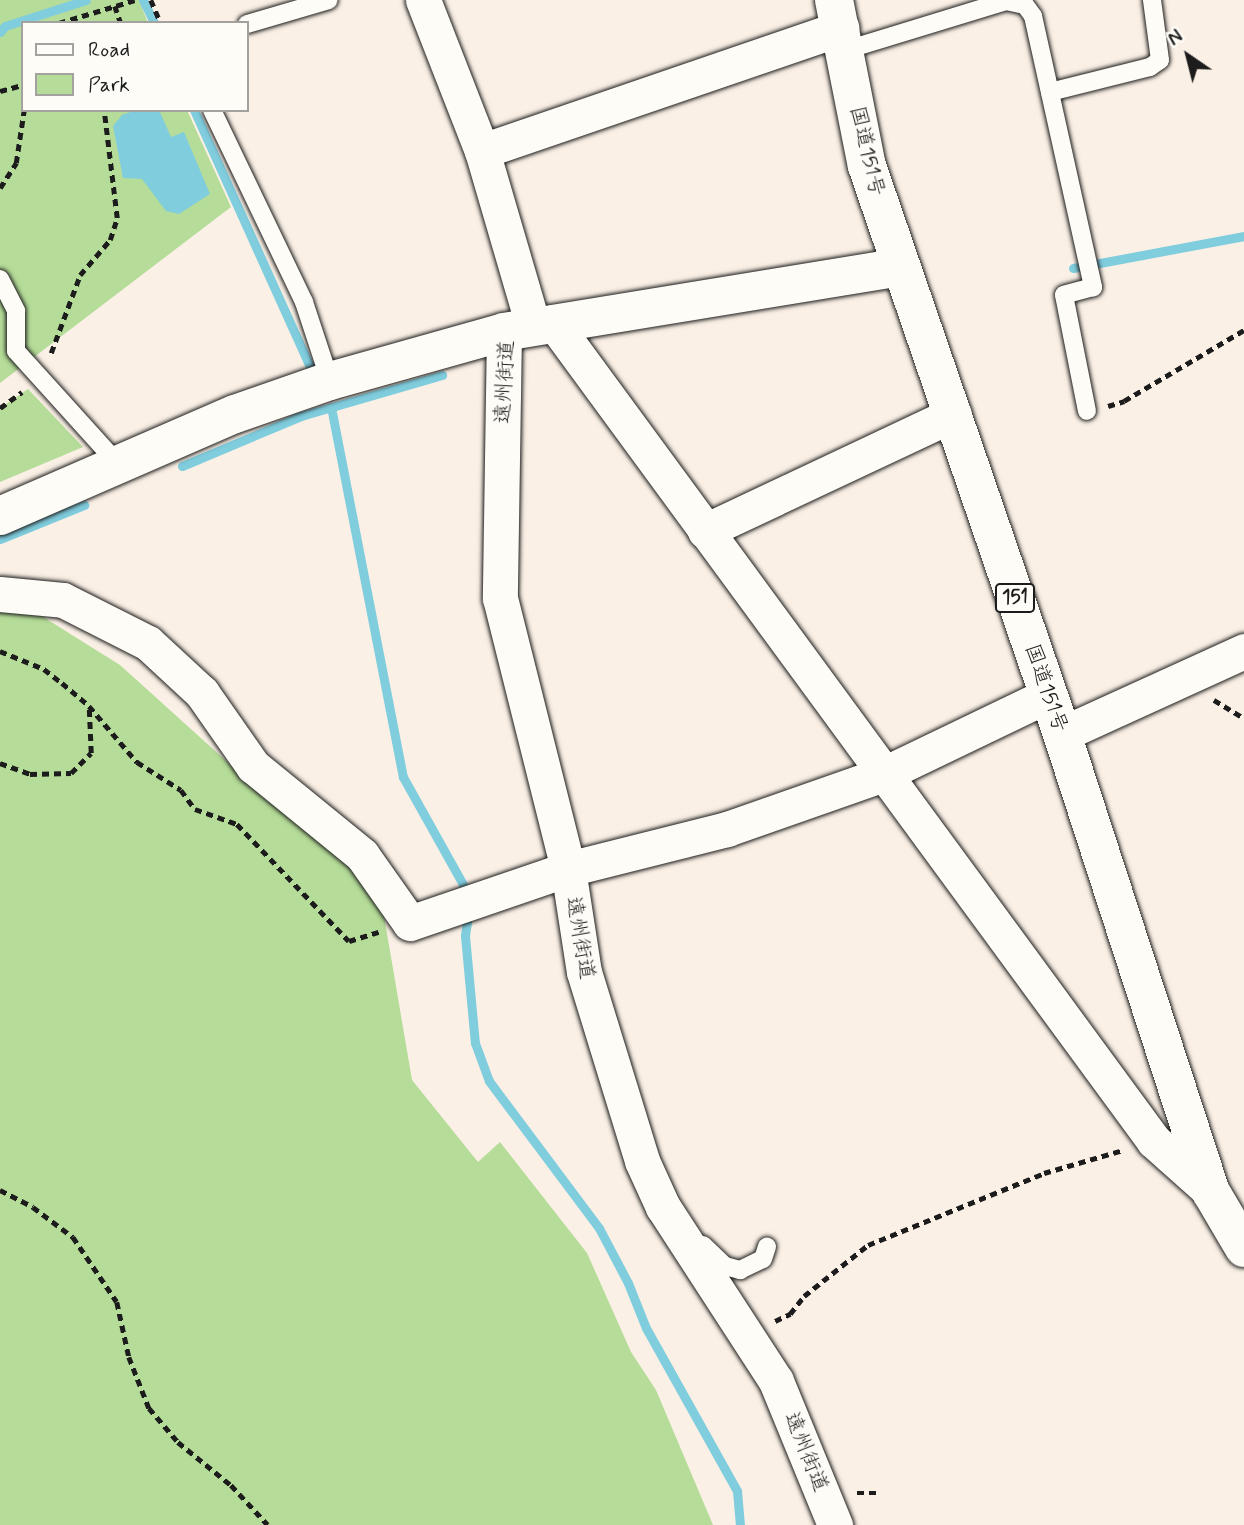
<!DOCTYPE html>
<meta charset="utf-8">
<style>
body{margin:0}
#map{position:relative;width:1244px;height:1525px;overflow:hidden;background:#faf0e5;font-family:Mynerve,"Klee One",sans-serif}
div>[style]{position:absolute}
.green>*{inset:0;background:#b5dc98}
.water>*{inset:0;background:#80cdde}
.stream>*{height:9px;margin:-4.5px;padding:0 4.5px;transform-origin:4.5px;border-radius:4.5px;background:#80cdde}
.path>*{height:4.5px;margin-top:-2.25px;transform-origin:0;background:repeating-linear-gradient(90deg,#1c1c1c 0 7px,transparent 0 12px)}
.roads{filter:drop-shadow(0 0 2px #1c1c1c) drop-shadow(0 0 2px #1c1c1c)}
.service>*{height:18px;margin:-9px;padding:0 9px;transform-origin:9px;border-radius:9px;background:#fdfcf7}
.minor>*{height:35px;margin:-17.5px;padding:0 17.5px;transform-origin:17.5px;border-radius:17.5px;background:#fdfcf7}
.tertiary>*{height:38px;margin:-19px;padding:0 19px;transform-origin:19px;border-radius:19px;background:#fdfcf7}
.trunk>*{height:38px;margin:-19px;padding:0 19px;transform-origin:19px;border-radius:19px;background:#fdfcf7}
span{translate:-50% -50%;white-space:nowrap;text-align:center;line-height:1.15;-webkit-text-stroke:5px #fdfcf7;paint-order:stroke}
.shield-label span{padding:2px 5px;background:#fdfcf7;border:2px solid;border-radius:5px;-webkit-text-stroke-width:0}
.shield-label{font-size:19px;color:#1c1c1c;font-weight:700}
.street-label{font-size:21px;color:#1c1c1c}
.legend{position:absolute;left:21px;top:21px;width:228px;height:91px;box-sizing:border-box;background:#fdfcf7;border:2px solid #a3a29f;margin:0;padding:9px 12px;list-style:none;font-size:21px;color:#1c1c1c}
.legend li{display:flex;align-items:center;gap:14px;height:35px}
.legend b{width:35px;border:2px solid #a3a29f}
.north{position:absolute;left:1153px;top:21px;width:70px;height:70px;-webkit-text-stroke:5px #fdfcf7;paint-order:stroke;rotate:325deg;font-size:19px;font-weight:700;line-height:28px;text-align:center;color:#1c1c1c}
.north::after{content:'';display:block;margin:auto;width:24px;height:32px;background:#1c1c1c;clip-path:polygon(50% 0,100% 100%,50% 72%,0 100%)}
</style>
<div id="map">
<div class="green">
<i style="clip-path:polygon(0 0,139px 0,148px 23px,23px 23px,23px 110px,187px 110px,231px 207px,0 383px)"></i>
<i style="clip-path:polygon(28px 389px,83px 447px,0 482px,0 408px)"></i>
<i style="clip-path:polygon(0 590px,120px 665px,296px 824px,356px 861px,384px 916px,412px 1080px,478px 1162px,500px 1142px,587px 1253px,631px 1352px,656px 1390px,713px 1525px,0 1525px)"></i>
</div>
<div class="water">
<i style="clip-path:polygon(136px 110px,159px 110px,171px 137px,184px 132px,210px 194px,179px 214px,166px 211px,142px 179px,123px 178px,113px 126px,122px 115px)"></i>
</div>
<div class="stream">
<i style="left:143px;top:0;width:25px;rotate:64deg"></i>
<i style="left:0;top:32px;width:8px;rotate:-50deg"></i>
<i style="left:5px;top:26px;width:85px;rotate:-17.8deg"></i>
<i style="left:194px;top:110px;width:280px;rotate:65.7deg"></i>
<i style="left:1073px;top:268px;width:174px;rotate:-10.6deg"></i>
<i style="left:331px;top:407px;width:377px;rotate:79deg"></i>
<i style="left:403px;top:777px;width:127px;rotate:60.8deg"></i>
<i style="left:182px;top:466px;width:129px;rotate:-22.8deg"></i>
<i style="left:301px;top:416px;width:147px;rotate:-16.2deg"></i>
<i style="left:0;top:539px;width:91px;rotate:-22deg"></i>
<i style="left:468px;top:916px;width:20px;rotate:99deg"></i>
<i style="left:465px;top:936px;width:107px;rotate:84.7deg"></i>
<i style="left:475px;top:1043px;width:40px;rotate:69.8deg"></i>
<i style="left:489px;top:1081px;width:184px;rotate:53.2deg"></i>
<i style="left:599px;top:1228px;width:62px;rotate:62.2deg"></i>
<i style="left:628px;top:1283px;width:48px;rotate:68.2deg"></i>
<i style="left:646px;top:1328px;width:187px;rotate:60.8deg"></i>
<i style="left:737px;top:1491px;width:34px;rotate:85deg"></i>
</div>
<div class="path">
<i style="left:151px;top:0;width:25px;rotate:67deg"></i>
<i style="left:115px;top:6px;width:18px;rotate:71deg"></i>
<i style="left:59px;top:23px;width:79px;rotate:-16.8deg"></i>
<i style="left:0;top:91px;width:24px;rotate:-15deg"></i>
<i style="left:0;top:188px;width:30px;rotate:-57deg"></i>
<i style="left:16px;top:163px;width:54px;rotate:-81.4deg"></i>
<i style="left:51px;top:353px;width:83px;rotate:-69.6deg"></i>
<i style="left:80px;top:275px;width:46px;rotate:-49.4deg"></i>
<i style="left:110px;top:240px;width:23px;rotate:-72deg"></i>
<i style="left:117px;top:218px;width:109px;rotate:-96.9deg"></i>
<i style="left:1108px;top:406px;width:17px;rotate:-17deg"></i>
<i style="left:1124px;top:401px;width:139px;rotate:-30.6deg"></i>
<i style="left:0;top:408px;width:27px;rotate:-36deg"></i>
<i style="left:0;top:651px;width:48px;rotate:22.2deg"></i>
<i style="left:44px;top:669px;width:23px;rotate:38deg"></i>
<i style="left:62px;top:683px;width:35px;rotate:40deg"></i>
<i style="left:89px;top:706px;width:74px;rotate:49.4deg"></i>
<i style="left:137px;top:762px;width:52px;rotate:32.5deg"></i>
<i style="left:181px;top:790px;width:24px;rotate:54deg"></i>
<i style="left:195px;top:809px;width:45px;rotate:19.7deg"></i>
<i style="left:237px;top:824px;width:162px;rotate:46.3deg"></i>
<i style="left:349px;top:941px;width:31px;rotate:-17deg"></i>
<i style="left:1214px;top:700px;width:35px;rotate:31deg"></i>
<i style="left:0;top:763px;width:32px;rotate:20deg"></i>
<i style="left:30px;top:774px;width:41px;rotate:-1.4deg"></i>
<i style="left:71px;top:773px;width:28px;rotate:-45deg"></i>
<i style="left:91px;top:753px;width:46px;rotate:-92.5deg"></i>
<i style="left:0;top:1190px;width:37px;rotate:27deg"></i>
<i style="left:33px;top:1207px;width:50px;rotate:36.9deg"></i>
<i style="left:73px;top:1237px;width:78px;rotate:55.9deg"></i>
<i style="left:117px;top:1302px;width:56px;rotate:77.7deg"></i>
<i style="left:129px;top:1357px;width:55px;rotate:68.6deg"></i>
<i style="left:149px;top:1408px;width:45px;rotate:49.5deg"></i>
<i style="left:178px;top:1442px;width:68px;rotate:39.1deg"></i>
<i style="left:231px;top:1485px;width:54px;rotate:47.2deg"></i>
<i style="left:775px;top:1321px;width:17px;rotate:-25deg"></i>
<i style="left:790px;top:1314px;width:23px;rotate:-52deg"></i>
<i style="left:804px;top:1296px;width:82px;rotate:-38.6deg"></i>
<i style="left:868px;top:1245px;width:190px;rotate:-22.2deg"></i>
<i style="left:1044px;top:1173px;width:82px;rotate:-16.2deg"></i>
<i style="left:857px;top:1493px;width:24px"></i>
</div>
<div class="roads">
<div class="service">
<i style="left:247px;top:24px;width:85px;rotate:-16.3deg"></i>
<i style="left:846px;top:50px;width:167px;rotate:-17deg"></i>
<i style="left:1006px;top:1px;width:19px;rotate:12deg"></i>
<i style="left:1025px;top:5px;width:14px;rotate:54deg"></i>
<i style="left:1033px;top:16px;width:278px;rotate:77.5deg"></i>
<i style="left:1093px;top:287px;width:30px;rotate:165deg"></i>
<i style="left:1064px;top:295px;width:118px;rotate:78.8deg"></i>
<i style="left:1050px;top:92px;width:103px;rotate:-14deg"></i>
<i style="left:1150px;top:67px;width:12px;rotate:-35deg"></i>
<i style="left:1160px;top:60px;width:61px;rotate:-97.6deg"></i>
<i style="left:212px;top:110px;width:213px;rotate:64.4deg"></i>
<i style="left:304px;top:302px;width:83px;rotate:71.8deg"></i>
<i style="left:0;top:279px;width:36px;rotate:63deg"></i>
<i style="left:16px;top:311px;width:40px;rotate:90deg"></i>
<i style="left:16px;top:351px;width:155px;rotate:47.9deg"></i>
<i style="left:703px;top:1245px;width:30px;rotate:44deg"></i>
<i style="left:725px;top:1266px;width:16px;rotate:15deg"></i>
<i style="left:740px;top:1270px;width:25px;rotate:-26deg"></i>
<i style="left:763px;top:1259px;width:13px;rotate:-72deg"></i>
</div>
<div class="minor">
<i style="left:423px;top:0;width:162px;rotate:68.7deg"></i>
<i style="left:482px;top:151px;width:181px;rotate:73.7deg"></i>
<i style="left:482px;top:151px;width:380px;rotate:-18.9deg"></i>
<i style="left:553px;top:322px;width:1016px;rotate:53.73deg"></i>
<i style="left:1154px;top:1141px;width:76px;rotate:41.8deg"></i>
<i style="left:504px;top:332px;width:266px;rotate:90.9deg"></i>
<i style="left:500px;top:598px;width:279px;rotate:75.9deg"></i>
<i style="left:568px;top:869px;width:104px;rotate:81.2deg"></i>
<i style="left:584px;top:972px;width:198px;rotate:72.9deg"></i>
<i style="left:642px;top:1161px;width:51px;rotate:65.5deg"></i>
<i style="left:663px;top:1207px;width:207px;rotate:57deg"></i>
<i style="left:776px;top:1381px;width:156px;rotate:67.7deg"></i>
<i style="left:705px;top:531px;width:275px;rotate:-25.2deg"></i>
<i style="left:0;top:594px;width:63px;rotate:5.4deg"></i>
<i style="left:63px;top:600px;width:95px;rotate:26.8deg"></i>
<i style="left:148px;top:643px;width:74px;rotate:42.8deg"></i>
<i style="left:202px;top:693px;width:89px;rotate:55.1deg"></i>
<i style="left:253px;top:766px;width:141px;rotate:39.2deg"></i>
<i style="left:362px;top:855px;width:83px;rotate:54.8deg"></i>
<i style="left:410px;top:923px;width:167px;rotate:-18.9deg"></i>
<i style="left:568px;top:869px;width:164px;rotate:-14.1deg"></i>
<i style="left:727px;top:829px;width:166px;rotate:-19.3deg"></i>
<i style="left:884px;top:774px;width:182px;rotate:-25.7deg"></i>
<i style="left:1062px;top:734px;width:200px;rotate:-24.5deg"></i>
</div>
<div class="tertiary">
<i style="left:0;top:516px;width:256px;rotate:-23.5deg"></i>
<i style="left:235px;top:414px;width:101px;rotate:-19.2deg"></i>
<i style="left:330px;top:381px;width:181px;rotate:-15.7deg"></i>
<i style="left:504px;top:332px;width:402px;rotate:-9.3deg"></i>
</div>
<div class="trunk">
<i style="left:834px;top:0;width:169px;rotate:78.8deg"></i>
<i style="left:867px;top:166px;width:601px;rotate:71.05deg"></i>
<i style="left:1062px;top:734px;width:482px;rotate:72deg"></i>
<i style="left:1211px;top:1192px;width:65px;rotate:59.5deg"></i>
</div>
</div>
<div class="shield-label">
<span style="left:1015px;top:598px">151</span>
</div>
<div class="street-label">
<span style="left:867px;top:151px;rotate:77deg">国道151号</span>
<span style="left:505px;top:382px;rotate:-87deg">遠州街道</span>
<span style="left:1046px;top:688px;rotate:71deg">国道151号</span>
<span style="left:580px;top:938px;rotate:80deg">遠州街道</span>
<span style="left:806px;top:1452px;rotate:68deg">遠州街道</span>
</div>
<ul class="legend">
<li><b style="height:9px;background:#fdfcf7"></b>Road</li>
<li><b style="height:19px;background:#b5dc98"></b>Park</li>
</ul>
<div class="north">N</div>
</div>
